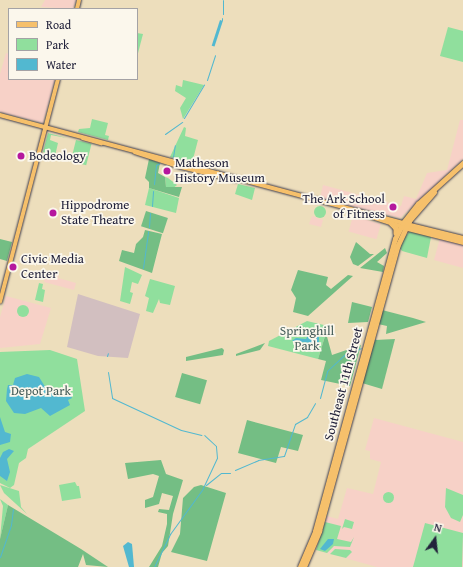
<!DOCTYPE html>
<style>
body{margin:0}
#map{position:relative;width:463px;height:567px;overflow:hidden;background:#eddebc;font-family:"Gentium Book Plus",serif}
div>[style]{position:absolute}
.built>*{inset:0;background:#f7d1c7;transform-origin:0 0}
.industrial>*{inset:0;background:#d2bfc0}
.green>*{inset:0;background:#90df9d;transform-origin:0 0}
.round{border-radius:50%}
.forest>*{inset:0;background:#74be84;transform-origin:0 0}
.water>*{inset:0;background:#52b8d0;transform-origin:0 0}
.stream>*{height:1px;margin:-0.5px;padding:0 0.5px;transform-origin:0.5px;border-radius:0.5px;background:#52b8d0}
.roads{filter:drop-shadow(0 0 1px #403e4e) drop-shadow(0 0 1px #403e4e)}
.major>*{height:3.5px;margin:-1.75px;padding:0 1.75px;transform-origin:1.75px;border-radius:1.75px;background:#f6c06b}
.highway>*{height:4.5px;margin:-2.25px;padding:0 2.25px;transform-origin:2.25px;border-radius:2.25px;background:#f6c06b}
.dots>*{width:11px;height:11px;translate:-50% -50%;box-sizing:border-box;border:2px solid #fbf7ec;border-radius:50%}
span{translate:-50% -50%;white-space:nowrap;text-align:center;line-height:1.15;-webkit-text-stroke:3.5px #fbf7ec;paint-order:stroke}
.poi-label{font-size:13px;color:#22223b}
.left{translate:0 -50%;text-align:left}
.right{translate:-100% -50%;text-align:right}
.park-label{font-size:13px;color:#435b58}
.street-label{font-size:13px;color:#22223b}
.legend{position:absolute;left:8px;top:8px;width:130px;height:72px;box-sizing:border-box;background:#fbf7ec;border:1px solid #a4a2a5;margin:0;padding:5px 7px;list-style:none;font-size:12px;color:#22223b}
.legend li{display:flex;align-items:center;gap:8px;height:20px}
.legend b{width:20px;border:1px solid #a4a2a5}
.north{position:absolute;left:415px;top:519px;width:40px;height:40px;-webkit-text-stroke:3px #fbf7ec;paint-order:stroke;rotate:15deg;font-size:11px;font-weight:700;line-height:16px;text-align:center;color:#22223b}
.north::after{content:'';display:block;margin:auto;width:14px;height:18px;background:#22223b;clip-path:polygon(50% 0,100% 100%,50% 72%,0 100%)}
</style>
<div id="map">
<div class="built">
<i style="clip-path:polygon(45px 0,76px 0,73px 9px,41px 7px)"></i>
<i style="clip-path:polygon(6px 53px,9px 54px,9px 79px,55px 79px,43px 123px,0 112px,0 74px)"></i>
<i style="clip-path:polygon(460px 120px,463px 120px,463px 159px,400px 218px,320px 198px,323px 185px,401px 206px,404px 196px,416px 199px,427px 173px,447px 170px)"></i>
<i style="clip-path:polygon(312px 216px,323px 220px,321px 227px,309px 224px)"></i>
<i style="left:353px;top:216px;width:29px;height:16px;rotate:16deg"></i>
<i style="clip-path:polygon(440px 238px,463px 244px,463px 268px,434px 260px)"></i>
<i style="clip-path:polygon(52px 273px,59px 275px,58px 278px,76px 283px,74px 290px,44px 282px,46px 274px)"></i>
<i style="clip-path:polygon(6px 296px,51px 308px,40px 344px,0 348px,0 317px)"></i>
<i style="clip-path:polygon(374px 418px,463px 442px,463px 567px,377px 567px,316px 550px,327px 516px,338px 519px,347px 488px,373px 494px,381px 462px,370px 459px,370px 451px,365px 450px)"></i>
</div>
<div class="industrial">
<i style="clip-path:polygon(78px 294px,140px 314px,128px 358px,98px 356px,67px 347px)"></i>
</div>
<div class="green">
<i style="clip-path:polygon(448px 27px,463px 31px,463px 62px,440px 56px)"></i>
<i style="clip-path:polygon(137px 33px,143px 34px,137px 57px)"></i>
<i style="clip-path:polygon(183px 80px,204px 85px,183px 119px,180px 108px,186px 98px,175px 91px,176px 85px,182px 87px)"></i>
<i style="clip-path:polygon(92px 119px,108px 123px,105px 135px,109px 136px,108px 140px,78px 132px,79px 129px,90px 128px)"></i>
<i style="clip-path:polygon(184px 127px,186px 128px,185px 136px,198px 140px,192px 163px,170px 157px)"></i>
<i style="clip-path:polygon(48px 133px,67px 138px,51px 135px,50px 140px,58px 143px,55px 156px,43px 152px)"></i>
<i style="left:76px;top:140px;width:16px;height:22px;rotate:14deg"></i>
<i style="clip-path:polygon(165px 177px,168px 178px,177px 185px,172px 189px,166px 187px)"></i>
<i style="clip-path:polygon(238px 184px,255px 188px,252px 200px,235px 194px)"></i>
<i style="clip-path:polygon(149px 188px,179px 198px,176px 213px,145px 205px)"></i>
<i class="round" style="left:314px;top:206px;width:12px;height:12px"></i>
<i style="clip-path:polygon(410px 231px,431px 237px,427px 258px,402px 251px,400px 248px,404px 238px)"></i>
<i style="clip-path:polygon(125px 267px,142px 275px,138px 284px,132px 282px,130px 292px,133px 293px,130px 304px,120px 301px)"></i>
<i style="clip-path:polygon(150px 279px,175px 286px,170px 305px,160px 303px,159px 299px,153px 313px,146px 311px,149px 298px,145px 296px)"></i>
<i style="clip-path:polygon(39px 283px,43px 284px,42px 289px,45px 290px,43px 302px,35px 300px)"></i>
<i class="round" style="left:17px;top:305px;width:12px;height:12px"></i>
<i style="clip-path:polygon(307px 321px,328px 326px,318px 359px,268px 346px,269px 341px)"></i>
<i style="clip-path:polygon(50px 350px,77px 359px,85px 411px,28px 449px,26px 458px,19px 463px,14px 485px,10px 488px,0 483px,0 352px)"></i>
<i style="clip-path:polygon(75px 482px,77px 486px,79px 486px,81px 498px,62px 501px,59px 485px)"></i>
<i style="clip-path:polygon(0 485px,19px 491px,21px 507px,27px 514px,4px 493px)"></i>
<i style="clip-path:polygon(446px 488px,463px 495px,463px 515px,460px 522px,451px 518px,445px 507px)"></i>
<i class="round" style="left:382.5px;top:491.5px;width:11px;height:11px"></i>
<i style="clip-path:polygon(0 499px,8px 505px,0 539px,3px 506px)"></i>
<i style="clip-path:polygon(345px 519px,354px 522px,352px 529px,344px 527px,342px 529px)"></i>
<i style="clip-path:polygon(325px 522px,341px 526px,337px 539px,351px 542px,354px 537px,350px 547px,334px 546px,327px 553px,316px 550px)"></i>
<i style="clip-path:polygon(425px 523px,463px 533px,462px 567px,413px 567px)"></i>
<i style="clip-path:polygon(335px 549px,350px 550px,352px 552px,346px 558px,330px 554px)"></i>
</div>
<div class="forest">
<i style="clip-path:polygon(149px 159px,160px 163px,158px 173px,165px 177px,166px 187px,182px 187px,179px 197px,149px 188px,149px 182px,145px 178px)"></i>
<i style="left:146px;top:211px;width:23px;height:16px;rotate:18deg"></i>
<i style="clip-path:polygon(145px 230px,162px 234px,152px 273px,119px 261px,122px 250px,134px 253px,136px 244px,143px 237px)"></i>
<i style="clip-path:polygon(0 239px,12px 242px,7px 261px,0 259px)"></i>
<i style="clip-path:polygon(356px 242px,370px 254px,374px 254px,358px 266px,353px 264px,350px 257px)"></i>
<i style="clip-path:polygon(385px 248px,387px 253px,377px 262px,384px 266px,383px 272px,360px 268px)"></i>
<i style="clip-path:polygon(298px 270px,328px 277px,326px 285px,331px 289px,348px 275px,353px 276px,308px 316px,293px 312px,296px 298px,291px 290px)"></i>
<i style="clip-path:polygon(352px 302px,372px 307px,368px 322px,348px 323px)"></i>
<i style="clip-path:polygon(382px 310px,413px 318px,426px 322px,386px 334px,387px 326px,378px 324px)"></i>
<i style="clip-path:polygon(326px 333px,332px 355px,361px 345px,350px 386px,321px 380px,326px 361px,318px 359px)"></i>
<i style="clip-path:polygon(395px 339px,382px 389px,362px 383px,375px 340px)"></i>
<i style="clip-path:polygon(265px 343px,260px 350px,236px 356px,236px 354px)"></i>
<i style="clip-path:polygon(222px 348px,224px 350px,223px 355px,186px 361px,186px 357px)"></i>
<i style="left:182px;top:373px;width:26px;height:25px;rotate:16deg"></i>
<i style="clip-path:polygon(247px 420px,303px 435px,298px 451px,281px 447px,276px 463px,238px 453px)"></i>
<i style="clip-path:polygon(161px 460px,166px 474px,183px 480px,173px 514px,168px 546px,162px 553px,158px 567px,149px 567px,162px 546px,167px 524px,167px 514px,158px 512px,159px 509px,169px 510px,173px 496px,162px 493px,159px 504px,145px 508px,145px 500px,153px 497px,159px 476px,153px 474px,128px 479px,125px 463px)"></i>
<i style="clip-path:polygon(201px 485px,226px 493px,207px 561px,171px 552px,180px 534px,183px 498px,194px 487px)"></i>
<i style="clip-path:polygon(8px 505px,81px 549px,108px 567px,86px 565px,83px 554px,78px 567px,0 567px,0 539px)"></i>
</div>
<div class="water">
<i style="left:220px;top:20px;width:3px;height:27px;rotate:18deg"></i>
<i style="clip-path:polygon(310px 331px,319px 337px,319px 344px,292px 341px,296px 338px,306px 339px)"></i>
<i style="clip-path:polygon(27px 374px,39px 377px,49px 393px,69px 392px,72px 398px,68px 400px,70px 405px,50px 416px,41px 408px,25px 414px,14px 413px,6px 401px,7px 389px,8px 385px,13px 385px,15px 378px)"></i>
<i style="clip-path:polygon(0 417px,5px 432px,11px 434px,10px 442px,0 445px)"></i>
<i style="clip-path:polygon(9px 449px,14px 451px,7px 459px,10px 472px,7px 481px,0 476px,0 458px,3px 452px)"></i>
<i style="clip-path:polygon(328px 539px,334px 539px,333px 544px,325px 551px,320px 549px)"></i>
<i style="clip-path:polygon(128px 542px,132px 544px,134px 567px,129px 567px,123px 546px)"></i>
</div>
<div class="stream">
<i style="left:223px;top:14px;width:14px;rotate:-90deg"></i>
<i style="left:222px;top:20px;width:2px;rotate:-90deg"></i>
<i style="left:207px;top:80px;width:26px;rotate:-72deg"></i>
<i style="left:184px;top:118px;width:39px;rotate:-59deg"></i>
<i style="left:165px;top:134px;width:21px;rotate:-35deg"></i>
<i style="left:173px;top:157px;width:12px;rotate:-81deg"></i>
<i style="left:154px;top:184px;width:19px;rotate:-84deg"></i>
<i style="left:156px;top:165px;width:4px;rotate:-27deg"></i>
<i style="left:152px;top:206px;width:15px;rotate:-86deg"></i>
<i style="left:149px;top:227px;width:14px;rotate:-86deg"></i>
<i style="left:143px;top:268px;width:37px;rotate:-82deg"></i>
<i style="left:374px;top:340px;width:1px;rotate:-45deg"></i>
<i style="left:107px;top:356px;width:3px;rotate:-72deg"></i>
<i style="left:108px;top:372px;width:26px;rotate:81deg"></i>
<i style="left:112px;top:398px;width:76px;rotate:24.9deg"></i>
<i style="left:181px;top:430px;width:21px;rotate:14deg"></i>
<i style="left:320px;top:398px;width:28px;rotate:-75deg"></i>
<i style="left:327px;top:371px;width:23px;rotate:-43deg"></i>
<i style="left:344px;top:355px;width:18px;rotate:-22deg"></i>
<i style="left:235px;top:470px;width:25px;rotate:-23deg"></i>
<i style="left:258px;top:460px;width:26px;rotate:-9deg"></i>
<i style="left:284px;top:456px;width:34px;rotate:-71deg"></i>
<i style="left:295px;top:424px;width:14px;rotate:-30deg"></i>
<i style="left:307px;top:417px;width:16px;rotate:-60deg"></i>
<i style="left:206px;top:485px;width:19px;rotate:-39deg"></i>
<i style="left:221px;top:473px;width:9px"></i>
<i style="left:0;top:557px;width:34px;rotate:-71deg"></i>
<i style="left:11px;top:525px;width:16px;rotate:-83deg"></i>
<i style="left:154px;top:567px;width:37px;rotate:-64deg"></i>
<i style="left:170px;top:534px;width:54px;rotate:-54deg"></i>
<i style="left:202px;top:490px;width:35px;rotate:-65deg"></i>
<i style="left:217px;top:458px;width:12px;rotate:-95deg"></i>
<i style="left:216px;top:446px;width:16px;rotate:-137deg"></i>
</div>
<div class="roads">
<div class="major">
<i style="left:77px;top:9px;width:9px;rotate:-77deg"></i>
<i style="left:0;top:115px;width:417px;rotate:15deg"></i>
<i style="left:83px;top:138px;width:19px;rotate:16deg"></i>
<i style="left:135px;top:152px;width:48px;rotate:18.1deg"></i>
<i style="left:181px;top:167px;width:57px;rotate:13.3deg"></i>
<i style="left:363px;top:214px;width:40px;rotate:18deg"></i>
<i style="left:0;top:302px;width:230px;rotate:-75.4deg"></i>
</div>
<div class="highway">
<i style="left:195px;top:167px;width:4px;rotate:76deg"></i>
<i style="left:213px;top:175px;width:4px;rotate:-27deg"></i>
<i style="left:391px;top:223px;width:7px;rotate:45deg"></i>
<i style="left:396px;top:228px;width:5px;rotate:90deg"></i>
<i style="left:406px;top:224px;width:59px;rotate:13.8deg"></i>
<i style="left:404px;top:227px;width:61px;rotate:14.3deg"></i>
<i style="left:300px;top:567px;width:39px;rotate:-67deg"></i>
<i style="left:315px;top:531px;width:303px;rotate:-74.7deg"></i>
<i style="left:395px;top:239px;width:18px;rotate:-63deg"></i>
<i style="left:403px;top:223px;width:24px;rotate:-52deg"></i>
<i style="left:418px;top:204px;width:61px;rotate:-42.3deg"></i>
<i style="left:304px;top:567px;width:39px;rotate:-67deg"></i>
<i style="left:319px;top:531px;width:295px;rotate:-74.6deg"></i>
<i style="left:397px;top:247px;width:29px;rotate:-65deg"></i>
<i style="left:409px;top:221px;width:38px;rotate:-49deg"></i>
</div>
</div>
<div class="dots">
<i style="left:21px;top:156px;background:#b5179e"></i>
<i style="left:167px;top:171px;background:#b5179e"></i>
<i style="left:393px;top:207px;background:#b5179e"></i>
<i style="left:53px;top:213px;background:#b5179e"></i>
<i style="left:13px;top:267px;background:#b5179e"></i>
</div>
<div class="poi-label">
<span class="left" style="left:29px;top:156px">Bodeology</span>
<span class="left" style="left:175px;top:171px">Matheson<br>History Museum</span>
<span class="right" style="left:385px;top:207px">The Ark School<br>of Fitness</span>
<span class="left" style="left:61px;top:213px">Hippodrome<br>State Theatre</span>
<span class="left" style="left:21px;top:267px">Civic Media<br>Center</span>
</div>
<div class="park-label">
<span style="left:307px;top:339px">Springhill<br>Park</span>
<span style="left:41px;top:391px">Depot Park</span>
</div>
<div class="street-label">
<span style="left:344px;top:384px;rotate:-75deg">Southeast 11th Street</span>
</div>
<ul class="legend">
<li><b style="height:5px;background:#f6c06b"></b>Road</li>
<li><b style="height:11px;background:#90df9d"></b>Park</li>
<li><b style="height:11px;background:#52b8d0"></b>Water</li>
</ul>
<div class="north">N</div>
</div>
